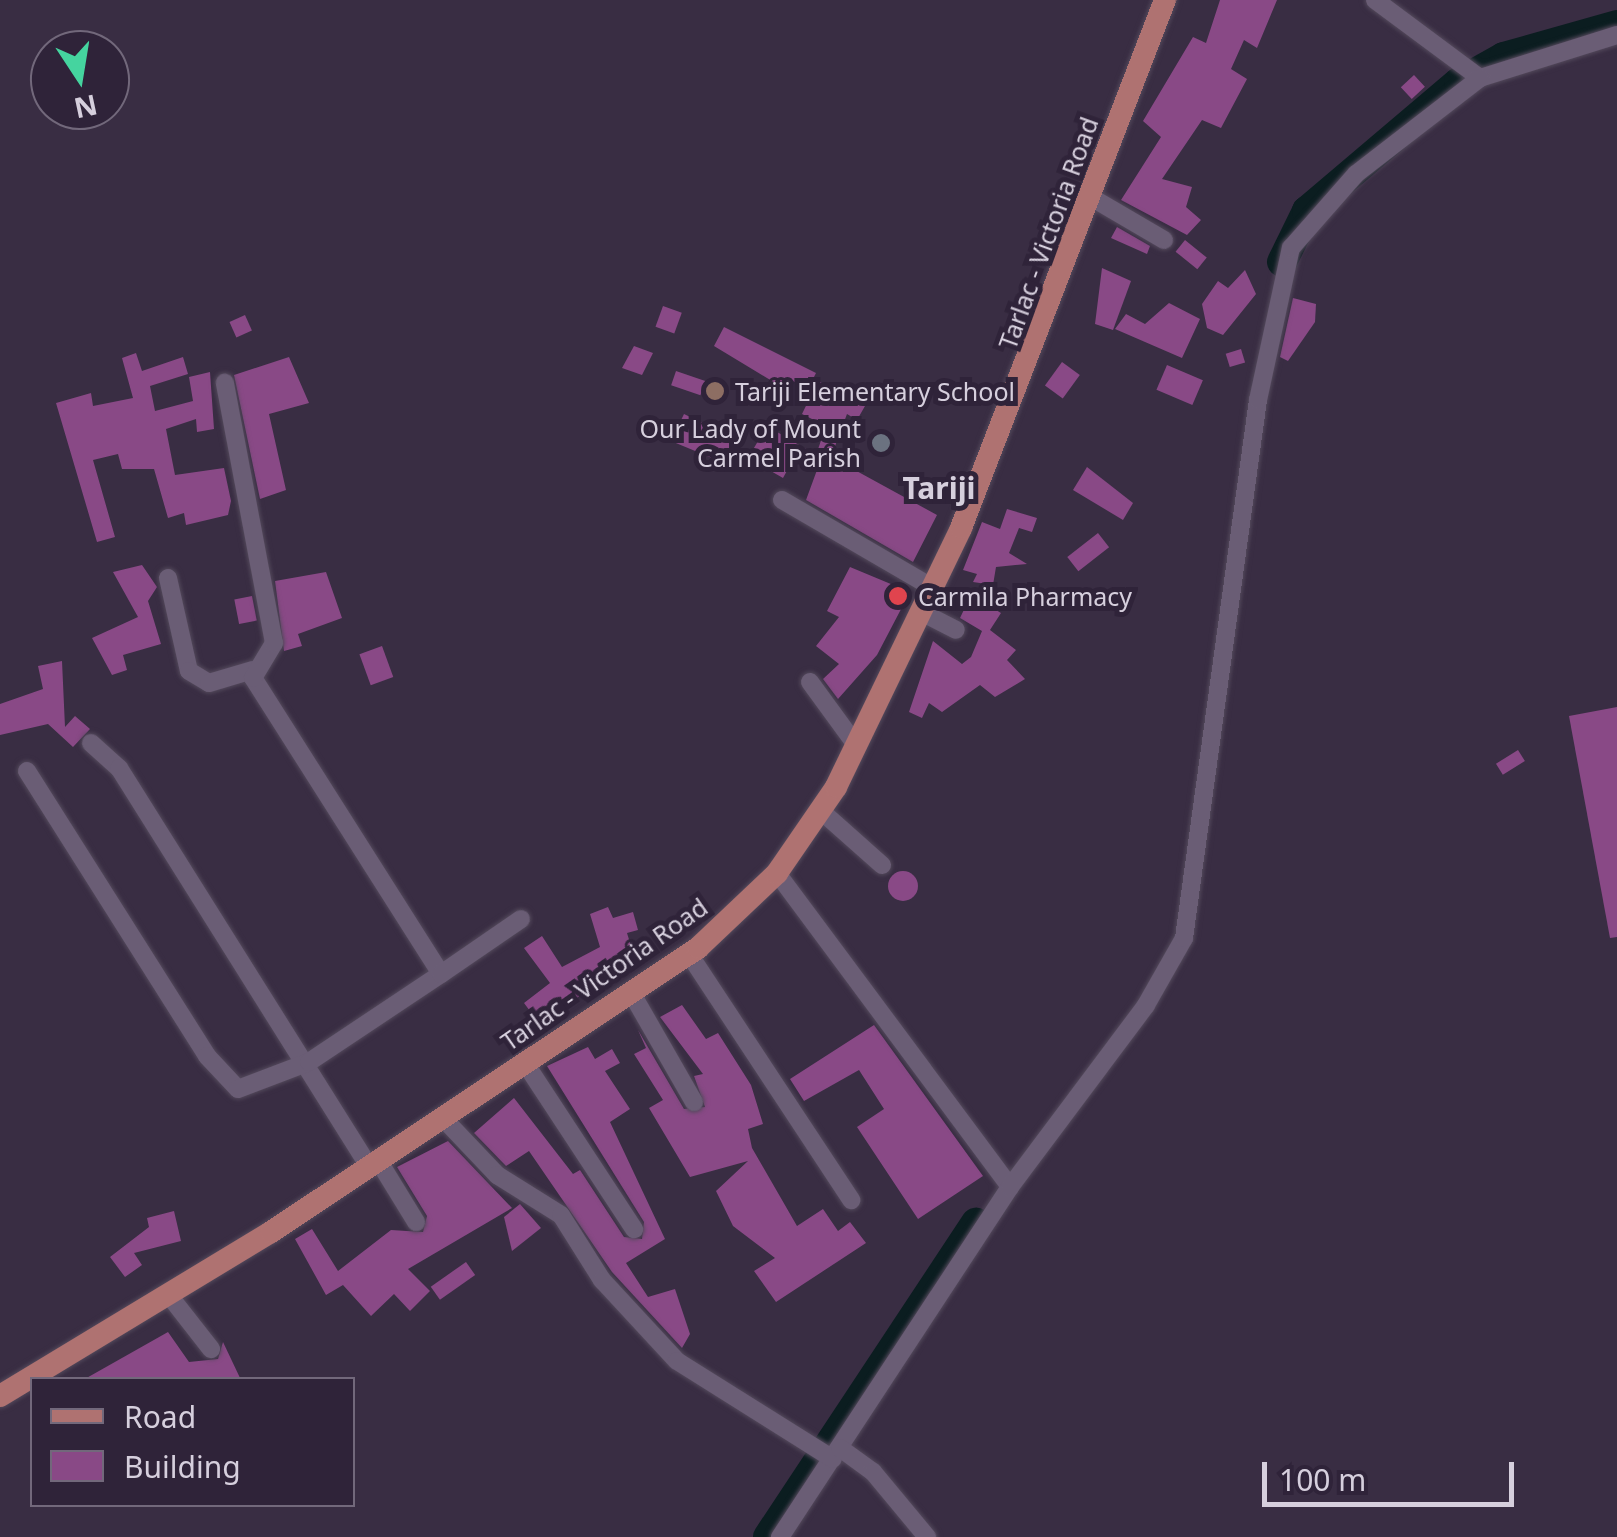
<!DOCTYPE html>
<style>
body{margin:0}
#map{position:relative;width:1617px;height:1537px;overflow:hidden;background:#392d43;font-family:"Noto Sans",sans-serif}
div>[style]{position:absolute}
.river>*{height:30px;margin:-15px;padding:0 15px;transform-origin:15px;border-radius:15px;background:#0b1d20}
.building>*{inset:0;background:#894986;transform-origin:0 0}
.round{border-radius:50%}
.roads{filter:drop-shadow(0 0 2px #53495b) drop-shadow(0 0 2px #53495b)}
.minor>*{height:18px;margin:-9px;padding:0 9px;transform-origin:9px;border-radius:9px;background:#6a5d75}
.major>*{height:22px;margin:-11px;padding:0 11px;transform-origin:11px;border-radius:11px;background:#af7271}
.dots>*{width:28px;height:28px;translate:-50% -50%;box-sizing:border-box;border:5px solid #2f2339;border-radius:50%}
span{translate:-50% -50%;white-space:nowrap;text-align:center;line-height:1.15;-webkit-text-stroke:10px #2f2339;paint-order:stroke}
.street-label{font-size:25px;color:#d6cfdd}
.poi-label{font-size:25px;color:#d6cfdd}
.left{translate:0 -50%;text-align:left}
.right{translate:-100% -50%;text-align:right}
.quarter-label{font-size:30px;color:#d6cfdd;font-weight:700}
.legend{position:absolute;left:30px;top:1377px;width:325px;height:130px;box-sizing:border-box;background:#2f2339;border:2px solid #72687b;margin:0;padding:12px 18px;list-style:none;font-size:30px;color:#d6cfdd}
.legend li{display:flex;align-items:center;gap:20px;height:50px}
.legend b{width:50px;border:2px solid #72687b}
.north{position:absolute;left:30px;top:30px;width:100px;height:100px;box-sizing:border-box;background:#2f2339;border:2px solid #72687b;border-radius:50%;rotate:168deg;font-size:28px;font-weight:700;line-height:40px;text-align:center;color:#d6cfdd}
.north::after{content:'';display:block;margin:auto;width:35px;height:45px;background:#45d49f;clip-path:polygon(50% 0,100% 100%,50% 72%,0 100%)}
.scale{position:absolute;left:1262px;top:1462px;width:252px;height:45px;box-sizing:border-box;border:5px solid #d6cfdd;border-top:0;padding-left:12px;font-size:30px;line-height:35px;white-space:nowrap;color:#d6cfdd;-webkit-text-stroke:8px #2f2339;paint-order:stroke}
</style>
<div id="map">
<div class="river">
<i style="left:1282px;top:262px;width:57px;rotate:-63.9deg"></i>
<i style="left:1307px;top:211px;width:199px;rotate:-40.3deg"></i>
<i style="left:1459px;top:82px;width:51px;rotate:-29.1deg"></i>
<i style="left:1504px;top:57px;width:117px;rotate:-15.8deg"></i>
<i style="left:768px;top:1537px;width:377px;rotate:-56.5deg"></i>
</div>
<div class="building">
<i style="clip-path:polygon(1220px 0,1277px 0,1257px 48px,1244px 40px,1231px 69px,1247px 79px,1221px 128px,1202px 120px,1162px 179px,1192px 187px,1186px 207px,1201px 220px,1187px 235px,1121px 200px,1161px 137px,1143px 121px,1193px 37px,1206px 43px)"></i>
<i style="left:1414px;top:75px;width:16px;height:18px;rotate:47deg"></i>
<i style="clip-path:polygon(1117px 227px,1150px 246px,1147px 254px,1111px 238px)"></i>
<i style="left:1185px;top:240px;width:28px;height:15px;rotate:39deg"></i>
<i style="clip-path:polygon(1102px 268px,1131px 281px,1113px 330px,1095px 324px)"></i>
<i style="clip-path:polygon(1245px 270px,1256px 294px,1223px 335px,1207px 328px,1202px 304px,1218px 281px,1228px 288px)"></i>
<i style="clip-path:polygon(1293px 298px,1316px 304px,1315px 322px,1288px 361px,1280px 357px)"></i>
<i style="clip-path:polygon(1169px 303px,1200px 319px,1182px 358px,1115px 329px,1126px 314px,1145px 324px)"></i>
<i style="left:663px;top:306px;width:20px;height:22px;rotate:20deg"></i>
<i style="left:245px;top:315px;width:17px;height:17px;rotate:66deg"></i>
<i style="clip-path:polygon(724px 327px,816px 373px,808px 389px,787px 378px,782px 387px,714px 346px)"></i>
<i style="clip-path:polygon(634px 346px,653px 353px,642px 375px,622px 368px)"></i>
<i style="left:1241px;top:349px;width:14px;height:16px;rotate:73deg"></i>
<i style="clip-path:polygon(136px 353px,142px 371px,183px 357px,188px 374px,150px 386px,155px 411px,193px 401px,189px 377px,210px 372px,214px 429px,197px 432px,196px 419px,166px 429px,175px 475px,224px 468px,231px 501px,228px 515px,186px 525px,184px 513px,168px 518px,154px 469px,122px 469px,118px 454px,93px 460px,115px 537px,97px 542px,56px 403px,91px 393px,93px 406px,133px 398px,122px 358px)"></i>
<i style="clip-path:polygon(289px 357px,309px 403px,269px 414px,286px 490px,260px 499px,234px 375px)"></i>
<i style="left:1062px;top:362px;width:22px;height:29px;rotate:36deg"></i>
<i style="left:1167px;top:365px;width:39px;height:27px;rotate:23deg"></i>
<i style="left:676px;top:371px;width:31px;height:15px;rotate:19deg"></i>
<i style="clip-path:polygon(818px 381px,865px 406px,857px 420px,847px 414px,831px 457px,937px 515px,913px 562px,806px 500px,817px 470px,794px 458px,783px 478px,748px 458px,767px 426px,816px 455px,826px 426px,802px 414px)"></i>
<i style="clip-path:polygon(684px 414px,725px 434px,739px 452px,729px 465px,671px 441px)"></i>
<i style="clip-path:polygon(1087px 467px,1133px 503px,1123px 520px,1073px 490px)"></i>
<i style="clip-path:polygon(1007px 509px,1037px 518px,1032px 532px,1019px 528px,1009px 553px,1027px 564px,996px 567px,993px 585px,973px 582px,977px 574px,963px 570px,982px 522px,1000px 529px)"></i>
<i style="left:1098px;top:533px;width:18px;height:39px;rotate:52deg"></i>
<i style="clip-path:polygon(142px 565px,157px 587px,148px 601px,161px 644px,123px 655px,127px 670px,112px 675px,92px 638px,138px 617px,113px 572px)"></i>
<i style="clip-path:polygon(850px 567px,910px 592px,877px 655px,838px 699px,823px 679px,839px 664px,816px 646px,839px 617px,827px 611px)"></i>
<i style="clip-path:polygon(326px 572px,342px 618px,298px 634px,302px 646px,284px 651px,275px 581px)"></i>
<i style="clip-path:polygon(971px 595px,1001px 613px,990px 630px,1016px 650px,1007px 660px,1025px 679px,995px 697px,980px 685px,942px 712px,929px 703px,922px 718px,909px 712px,933px 641px,962px 664px,971px 657px,982px 631px,960px 618px)"></i>
<i style="left:252px;top:596px;width:25px;height:18px;rotate:79deg"></i>
<i style="left:382px;top:646px;width:33px;height:24px;rotate:70deg"></i>
<i style="clip-path:polygon(62px 661px,65px 727px,75px 716px,90px 729px,73px 747px,48px 724px,0 735px,0 704px,43px 689px,38px 666px)"></i>
<i style="clip-path:polygon(1617px 707px,1617px 937px,1610px 938px,1569px 716px)"></i>
<i style="left:1518px;top:750px;width:13px;height:26px;rotate:58deg"></i>
<i class="round" style="left:888px;top:871px;width:30px;height:30px"></i>
<i style="clip-path:polygon(608px 907px,613px 918px,633px 912px,638px 930px,627px 933px,635px 959px,621px 964px,625px 976px,610px 976px,539px 1023px,524px 1003px,550px 983px,524px 948px,542px 936px,562px 967px,600px 947px,590px 914px)"></i>
<i style="clip-path:polygon(682px 1005px,706px 1039px,718px 1033px,751px 1085px,763px 1124px,748px 1129px,752px 1148px,797px 1226px,823px 1209px,838px 1231px,850px 1222px,866px 1243px,776px 1302px,754px 1271px,775px 1258px,733px 1226px,716px 1191px,748px 1161px,690px 1177px,649px 1108px,663px 1100px,634px 1054px,646px 1048px,638px 1030px,684px 1109px,705px 1107px,694px 1076px,703px 1074px,660px 1017px)"></i>
<i style="clip-path:polygon(874px 1025px,983px 1176px,918px 1219px,857px 1127px,884px 1109px,859px 1070px,804px 1101px,790px 1079px)"></i>
<i style="clip-path:polygon(588px 1047px,595px 1059px,612px 1049px,620px 1063px,605px 1071px,630px 1109px,610px 1122px,665px 1239px,626px 1263px,648px 1297px,675px 1289px,690px 1334px,682px 1348px,612px 1272px,529px 1151px,506px 1166px,474px 1133px,514px 1098px,573px 1174px,580px 1170px,624px 1237px,642px 1239px,644px 1222px,547px 1066px)"></i>
<i style="clip-path:polygon(448px 1141px,512px 1208px,408px 1269px,430px 1291px,410px 1311px,394px 1294px,371px 1316px,343px 1285px,326px 1295px,295px 1239px,312px 1229px,338px 1271px,391px 1230px,423px 1232px,427px 1216px,397px 1167px)"></i>
<i style="clip-path:polygon(520px 1204px,541px 1228px,512px 1251px,504px 1217px)"></i>
<i style="clip-path:polygon(174px 1211px,181px 1241px,134px 1253px,142px 1265px,125px 1277px,110px 1257px,149px 1227px,147px 1218px)"></i>
<i style="left:466px;top:1262px;width:16px;height:43px;rotate:55deg"></i>
<i style="clip-path:polygon(168px 1332px,189px 1362px,218px 1359px,223px 1342px,241px 1380px,83px 1380px)"></i>
</div>
<div class="roads">
<div class="minor">
<i style="left:1375px;top:0;width:131px;rotate:36.6deg"></i>
<i style="left:1480px;top:78px;width:144px;rotate:-17.4deg"></i>
<i style="left:1089px;top:196px;width:87px;rotate:30.4deg"></i>
<i style="left:782px;top:500px;width:175px;rotate:30.2deg"></i>
<i style="left:168px;top:578px;width:95px;rotate:77.3deg"></i>
<i style="left:189px;top:671px;width:23px;rotate:31deg"></i>
<i style="left:209px;top:683px;width:46px;rotate:-16.5deg"></i>
<i style="left:921px;top:612px;width:39px;rotate:27deg"></i>
<i style="left:810px;top:682px;width:78px;rotate:53.9deg"></i>
<i style="left:91px;top:743px;width:38px;rotate:42deg"></i>
<i style="left:119px;top:768px;width:470px;rotate:57.9deg"></i>
<i style="left:27px;top:771px;width:337px;rotate:57.7deg"></i>
<i style="left:207px;top:1056px;width:45px;rotate:46.8deg"></i>
<i style="left:238px;top:1089px;width:76px;rotate:-20.8deg"></i>
<i style="left:309px;top:1062px;width:159px;rotate:-33.7deg"></i>
<i style="left:441px;top:974px;width:351px;rotate:-122.4deg"></i>
<i style="left:253px;top:678px;width:41px;rotate:-59deg"></i>
<i style="left:274px;top:643px;width:265px;rotate:-100.7deg"></i>
<i style="left:820px;top:810px;width:83px;rotate:41.6deg"></i>
<i style="left:777px;top:873px;width:391px;rotate:53.4deg"></i>
<i style="left:1010px;top:1187px;width:419px;rotate:123.3deg"></i>
<i style="left:689px;top:954px;width:295px;rotate:56.6deg"></i>
<i style="left:441px;top:974px;width:97px;rotate:-34.5deg"></i>
<i style="left:631px;top:992px;width:127px;rotate:60.2deg"></i>
<i style="left:525px;top:1063px;width:199px;rotate:56.7deg"></i>
<i style="left:443px;top:1118px;width:79px;rotate:46.5deg"></i>
<i style="left:497px;top:1175px;width:75px;rotate:32deg"></i>
<i style="left:561px;top:1215px;width:77px;rotate:57.8deg"></i>
<i style="left:602px;top:1280px;width:110px;rotate:47.2deg"></i>
<i style="left:677px;top:1361px;width:184px;rotate:32.1deg"></i>
<i style="left:378px;top:1160px;width:73px;rotate:58.5deg"></i>
<i style="left:1010px;top:1187px;width:227px;rotate:-53.2deg"></i>
<i style="left:1146px;top:1005px;width:77px;rotate:-60.4deg"></i>
<i style="left:1184px;top:938px;width:543px;rotate:-82.17deg"></i>
<i style="left:1258px;top:400px;width:156px;rotate:-77.8deg"></i>
<i style="left:1291px;top:248px;width:98px;rotate:-48.7deg"></i>
<i style="left:1356px;top:174px;width:157px;rotate:-37.7deg"></i>
<i style="left:168px;top:1294px;width:70px;rotate:52deg"></i>
<i style="left:840px;top:1448px;width:41px;rotate:36deg"></i>
<i style="left:873px;top:1472px;width:85px;rotate:50.3deg"></i>
</div>
<div class="major">
<i style="left:0;top:1396px;width:317px;rotate:-31.2deg"></i>
<i style="left:271px;top:1232px;width:513px;rotate:-33.63deg"></i>
<i style="left:698px;top:948px;width:109px;rotate:-43.5deg"></i>
<i style="left:777px;top:873px;width:104px;rotate:-55.5deg"></i>
<i style="left:836px;top:787px;width:288px;rotate:-64.2deg"></i>
<i style="left:961px;top:528px;width:566px;rotate:-68.88deg"></i>
</div>
</div>
<div class="dots">
<i style="left:715px;top:391px;background:#8d6e63"></i>
<i style="left:881px;top:443px;background:#6b7280"></i>
<i style="left:898px;top:596px;background:#e0444e"></i>
</div>
<div class="street-label">
<span style="left:1048px;top:233px;rotate:-70deg">Tarlac - Victoria Road</span>
<span style="left:604px;top:974px;rotate:-35deg">Tarlac - Victoria Road</span>
</div>
<div class="poi-label">
<span class="left" style="left:735px;top:391px">Tariji Elementary School</span>
<span class="right" style="left:861px;top:443px">Our Lady of Mount<br>Carmel Parish</span>
<span class="left" style="left:918px;top:596px">Carmila Pharmacy</span>
</div>
<div class="quarter-label">
<span style="left:939px;top:488px">Tariji</span>
</div>
<ul class="legend">
<li><b style="height:12px;background:#af7271"></b>Road</li>
<li><b style="height:28px;background:#894986"></b>Building</li>
</ul>
<div class="north">N</div>
<div class="scale">100 m</div>
</div>
